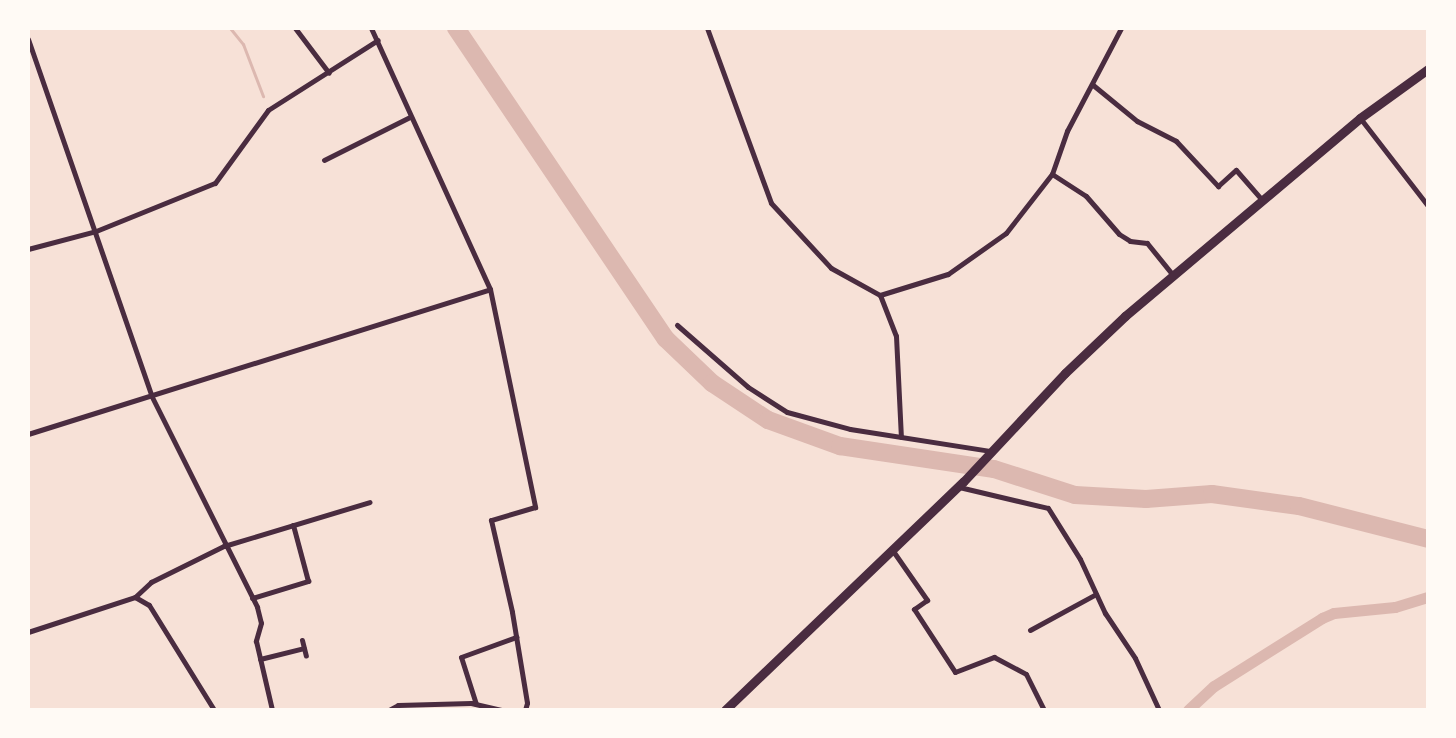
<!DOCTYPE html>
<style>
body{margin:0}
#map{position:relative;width:1456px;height:738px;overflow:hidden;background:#f7e1d7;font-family:"PT Sans Narrow",sans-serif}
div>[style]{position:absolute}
.stream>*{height:3px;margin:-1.5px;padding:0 1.5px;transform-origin:1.5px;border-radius:1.5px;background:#dcb8b0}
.canal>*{height:11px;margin:-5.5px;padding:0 5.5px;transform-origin:5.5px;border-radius:5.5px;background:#dcb8b0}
.river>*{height:18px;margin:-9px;padding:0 9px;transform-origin:9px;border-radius:9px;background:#dcb8b0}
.minor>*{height:5px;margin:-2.5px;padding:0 2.5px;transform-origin:2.5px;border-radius:2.5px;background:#4a2c40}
.trunk>*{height:9px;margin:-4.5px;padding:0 4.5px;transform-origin:4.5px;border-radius:4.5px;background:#4a2c40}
span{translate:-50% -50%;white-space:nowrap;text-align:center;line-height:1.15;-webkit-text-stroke:8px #fffaf5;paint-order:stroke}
.frame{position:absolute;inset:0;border:30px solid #fffaf5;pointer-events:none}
</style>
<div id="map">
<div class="stream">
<i style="left:230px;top:28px;width:21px;rotate:51deg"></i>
<i style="left:243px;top:44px;width:56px;rotate:69deg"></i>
</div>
<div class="canal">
<i style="left:1188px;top:710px;width:35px;rotate:-43deg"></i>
<i style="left:1214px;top:686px;width:128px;rotate:-32.2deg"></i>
<i style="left:1322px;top:618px;width:13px;rotate:-23deg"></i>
<i style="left:1334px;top:613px;width:61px;rotate:-5.6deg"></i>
<i style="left:1395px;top:607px;width:34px;rotate:-17deg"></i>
</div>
<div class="river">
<i style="left:456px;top:28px;width:375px;rotate:56deg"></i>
<i style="left:666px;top:339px;width:64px;rotate:43.7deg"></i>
<i style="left:712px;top:383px;width:67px;rotate:33.5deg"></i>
<i style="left:768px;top:420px;width:77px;rotate:19.9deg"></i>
<i style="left:840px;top:446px;width:156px;rotate:8.5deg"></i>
<i style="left:994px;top:469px;width:85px;rotate:17.8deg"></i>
<i style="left:1075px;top:495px;width:71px;rotate:3.2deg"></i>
<i style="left:1146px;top:499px;width:66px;rotate:-4.3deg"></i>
<i style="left:1212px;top:494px;width:88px;rotate:7.9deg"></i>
<i style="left:1299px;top:506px;width:133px;rotate:14.3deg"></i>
</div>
<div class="minor">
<i style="left:295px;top:28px;width:56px;rotate:52.9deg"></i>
<i style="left:371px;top:28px;width:287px;rotate:65.5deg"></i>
<i style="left:490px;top:289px;width:223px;rotate:78.3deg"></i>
<i style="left:535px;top:507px;width:46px;rotate:163.5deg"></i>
<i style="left:491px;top:520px;width:94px;rotate:77.1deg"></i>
<i style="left:512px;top:612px;width:92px;rotate:80.6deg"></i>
<i style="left:527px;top:703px;width:7px;rotate:106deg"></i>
<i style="left:707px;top:28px;width:186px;rotate:69.9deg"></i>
<i style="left:771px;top:203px;width:88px;rotate:47.3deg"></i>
<i style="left:831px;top:268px;width:56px;rotate:28.9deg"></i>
<i style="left:880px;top:295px;width:44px;rotate:68.7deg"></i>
<i style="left:896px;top:336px;width:101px;rotate:87.2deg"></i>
<i style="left:28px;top:39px;width:377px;rotate:70.9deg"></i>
<i style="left:151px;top:395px;width:237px;rotate:63.4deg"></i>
<i style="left:257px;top:607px;width:16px;rotate:76deg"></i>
<i style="left:261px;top:623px;width:19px;rotate:106deg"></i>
<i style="left:256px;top:641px;width:71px;rotate:76.9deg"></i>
<i style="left:1093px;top:85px;width:57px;rotate:39.3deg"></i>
<i style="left:1137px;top:121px;width:44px;rotate:27.1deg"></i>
<i style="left:1176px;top:141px;width:62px;rotate:47deg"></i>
<i style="left:1218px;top:186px;width:24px;rotate:-42deg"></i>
<i style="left:1236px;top:170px;width:38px;rotate:49deg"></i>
<i style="left:1360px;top:118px;width:111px;rotate:52.3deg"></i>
<i style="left:324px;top:160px;width:96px;rotate:-26.6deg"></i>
<i style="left:1052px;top:174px;width:40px;rotate:32.9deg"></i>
<i style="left:1086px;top:196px;width:50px;rotate:49deg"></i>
<i style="left:1119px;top:234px;width:13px;rotate:32deg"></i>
<i style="left:1130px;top:241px;width:17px;rotate:7deg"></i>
<i style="left:1147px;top:243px;width:40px;rotate:51deg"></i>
<i style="left:28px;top:249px;width:70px;rotate:-14.8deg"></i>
<i style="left:96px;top:231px;width:128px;rotate:-22deg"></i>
<i style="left:215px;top:183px;width:90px;rotate:-54deg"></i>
<i style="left:268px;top:110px;width:130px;rotate:-32.5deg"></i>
<i style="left:880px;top:295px;width:71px;rotate:-17.2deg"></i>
<i style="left:948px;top:274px;width:71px;rotate:-35.3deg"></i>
<i style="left:1006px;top:233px;width:75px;rotate:-52.1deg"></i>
<i style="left:1052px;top:174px;width:46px;rotate:-70.8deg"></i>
<i style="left:1067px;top:131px;width:116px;rotate:-62.3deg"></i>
<i style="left:677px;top:325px;width:94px;rotate:41.1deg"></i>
<i style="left:748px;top:387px;width:46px;rotate:32.7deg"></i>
<i style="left:787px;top:412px;width:65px;rotate:15.1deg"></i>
<i style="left:850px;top:429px;width:143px;rotate:8.9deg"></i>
<i style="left:28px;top:434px;width:484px;rotate:-17.4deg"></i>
<i style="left:959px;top:487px;width:91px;rotate:13.3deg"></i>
<i style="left:1048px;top:508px;width:60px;rotate:57.9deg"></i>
<i style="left:1080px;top:559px;width:60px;rotate:65.2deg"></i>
<i style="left:1105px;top:613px;width:54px;rotate:56.3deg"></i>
<i style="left:1135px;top:658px;width:57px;rotate:65.2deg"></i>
<i style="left:893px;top:551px;width:60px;rotate:55.2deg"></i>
<i style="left:927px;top:600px;width:16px;rotate:145deg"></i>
<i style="left:914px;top:609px;width:75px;rotate:56.9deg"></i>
<i style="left:955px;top:672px;width:42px;rotate:-21deg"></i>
<i style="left:994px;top:657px;width:36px;rotate:28deg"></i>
<i style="left:1026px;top:674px;width:40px;rotate:63.4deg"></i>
<i style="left:135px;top:597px;width:16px;rotate:30deg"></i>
<i style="left:149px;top:605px;width:123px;rotate:58.2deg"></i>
<i style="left:252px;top:598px;width:59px;rotate:-16.9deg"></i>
<i style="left:308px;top:581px;width:58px;rotate:-105deg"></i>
<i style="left:1030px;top:630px;width:75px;rotate:-28.6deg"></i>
<i style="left:28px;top:632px;width:113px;rotate:-18.1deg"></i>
<i style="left:135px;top:597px;width:22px;rotate:-43deg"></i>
<i style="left:151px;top:582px;width:81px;rotate:-26.3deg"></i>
<i style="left:224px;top:546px;width:152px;rotate:-16.8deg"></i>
<i style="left:302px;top:640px;width:16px;rotate:76deg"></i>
<i style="left:260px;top:659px;width:45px;rotate:-14deg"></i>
<i style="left:476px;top:704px;width:49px;rotate:-107.7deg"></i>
<i style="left:461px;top:657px;width:59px;rotate:-20deg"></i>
<i style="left:389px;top:710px;width:10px;rotate:-29deg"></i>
<i style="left:398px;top:705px;width:73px;rotate:-1.6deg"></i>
<i style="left:471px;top:703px;width:31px;rotate:13deg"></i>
</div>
<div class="trunk">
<i style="left:725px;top:710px;width:330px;rotate:-43.8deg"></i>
<i style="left:963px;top:482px;width:149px;rotate:-46.9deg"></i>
<i style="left:1065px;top:373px;width:83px;rotate:-43.5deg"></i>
<i style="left:1125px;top:316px;width:307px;rotate:-40.1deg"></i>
<i style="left:1360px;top:118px;width:84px;rotate:-35.8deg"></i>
</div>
<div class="frame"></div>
</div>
